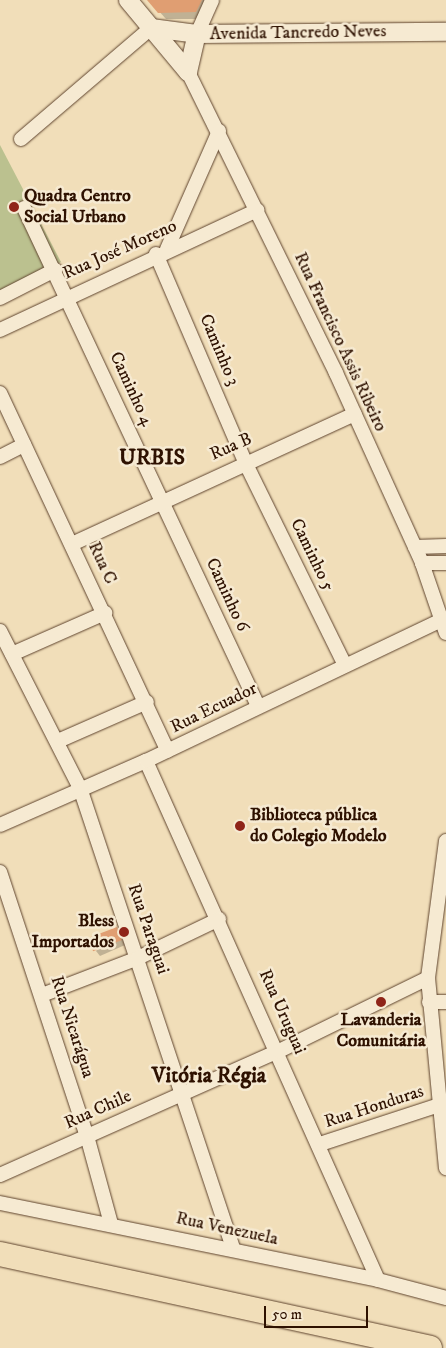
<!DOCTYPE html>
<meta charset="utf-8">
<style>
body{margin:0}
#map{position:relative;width:446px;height:1348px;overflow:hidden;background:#f1deb9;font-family:"IM FELL DW Pica",serif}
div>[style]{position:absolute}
.green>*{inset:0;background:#bbc18f}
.shadow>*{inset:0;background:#0003}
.building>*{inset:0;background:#e09e72;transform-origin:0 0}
.roads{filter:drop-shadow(0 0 1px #5f442e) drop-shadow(0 0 1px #5f442e)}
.minor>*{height:14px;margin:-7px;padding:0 7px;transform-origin:7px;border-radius:7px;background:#f6ead2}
.tertiary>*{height:18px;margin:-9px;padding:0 9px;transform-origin:9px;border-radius:9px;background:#f6ead2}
.trunk>*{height:24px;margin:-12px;padding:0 12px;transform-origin:12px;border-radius:12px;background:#f1deb9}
.dots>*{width:14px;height:14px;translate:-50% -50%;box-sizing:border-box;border:2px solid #f6ead2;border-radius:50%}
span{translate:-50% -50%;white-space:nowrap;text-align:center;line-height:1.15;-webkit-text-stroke:5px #f6ead2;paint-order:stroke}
.street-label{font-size:18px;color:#2e1100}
.poi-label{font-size:18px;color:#2e1100;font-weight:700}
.left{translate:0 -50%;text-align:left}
.right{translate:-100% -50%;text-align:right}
.district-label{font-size:22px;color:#2e1100;font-weight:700}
.scale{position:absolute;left:264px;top:1306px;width:104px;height:22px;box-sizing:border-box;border:2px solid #2e1100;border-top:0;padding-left:6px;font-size:15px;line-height:18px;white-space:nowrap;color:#2e1100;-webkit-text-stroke:4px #f6ead2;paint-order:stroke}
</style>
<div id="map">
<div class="green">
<i style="clip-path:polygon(0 145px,61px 262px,0 293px)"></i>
</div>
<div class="shadow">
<i style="clip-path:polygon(149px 0,212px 0,203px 19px,166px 19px)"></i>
<i style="clip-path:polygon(117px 929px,125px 945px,100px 956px,96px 951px)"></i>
</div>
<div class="building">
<i style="clip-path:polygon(147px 0,202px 0,196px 12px,158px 13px)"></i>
<i style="left:117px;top:927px;width:14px;height:31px;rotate:69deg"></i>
</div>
<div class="roads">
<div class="minor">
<i style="left:197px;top:34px;width:37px;rotate:-66deg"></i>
<i style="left:188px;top:72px;width:335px;rotate:63.8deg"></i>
<i style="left:336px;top:373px;width:209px;rotate:65.6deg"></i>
<i style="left:422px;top:563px;width:74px;rotate:71.1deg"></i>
<i style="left:21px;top:139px;width:171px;rotate:-40.5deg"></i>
<i style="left:24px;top:208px;width:550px;rotate:64.83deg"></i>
<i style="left:167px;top:249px;width:129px;rotate:-66.2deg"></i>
<i style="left:156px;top:254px;width:226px;rotate:66.8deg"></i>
<i style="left:245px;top:462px;width:226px;rotate:63.8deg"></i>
<i style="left:0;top:298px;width:62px;rotate:-27deg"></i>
<i style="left:0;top:330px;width:284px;rotate:-25deg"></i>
<i style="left:0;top:393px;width:395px;rotate:64.9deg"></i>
<i style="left:0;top:457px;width:27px;rotate:-27deg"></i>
<i style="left:72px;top:544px;width:311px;rotate:-24.7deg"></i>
<i style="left:415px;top:547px;width:31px;rotate:-2deg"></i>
<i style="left:422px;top:563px;width:24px"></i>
<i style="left:0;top:631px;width:176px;rotate:63deg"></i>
<i style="left:80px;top:788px;width:487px;rotate:71.6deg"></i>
<i style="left:12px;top:654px;width:102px;rotate:-23.8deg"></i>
<i style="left:58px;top:741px;width:97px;rotate:-23.7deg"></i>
<i style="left:146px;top:761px;width:568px;rotate:65.91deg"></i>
<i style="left:0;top:825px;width:159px;rotate:-23.7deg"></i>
<i style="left:146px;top:761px;width:328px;rotate:-25.5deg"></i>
<i style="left:446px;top:841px;width:138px;rotate:97.5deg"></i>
<i style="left:428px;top:978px;width:191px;rotate:84.6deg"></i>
<i style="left:0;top:872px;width:278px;rotate:71.8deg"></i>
<i style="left:87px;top:1136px;width:91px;rotate:74.7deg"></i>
<i style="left:42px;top:995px;width:103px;rotate:-21.1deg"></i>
<i style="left:138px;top:958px;width:90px;rotate:-25.7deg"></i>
<i style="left:429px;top:1002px;width:17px"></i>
<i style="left:320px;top:1144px;width:125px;rotate:-18.1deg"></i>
<i style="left:0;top:1175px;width:305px;rotate:-24deg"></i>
<i style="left:279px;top:1051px;width:166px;rotate:-26.1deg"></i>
<i style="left:0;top:1203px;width:386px;rotate:11.5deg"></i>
<i style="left:378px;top:1280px;width:70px;rotate:14.8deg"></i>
</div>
<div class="tertiary">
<i style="left:128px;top:0;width:94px;rotate:50.2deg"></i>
<i style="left:151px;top:28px;width:46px;rotate:7.4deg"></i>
<i style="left:197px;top:34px;width:249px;rotate:-0.5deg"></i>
<i style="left:188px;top:72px;width:39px;rotate:-77deg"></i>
</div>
<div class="trunk">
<i style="left:0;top:1254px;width:440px;rotate:12.3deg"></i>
</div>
</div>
<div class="dots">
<i style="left:14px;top:207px;background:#8f2418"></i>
<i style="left:240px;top:826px;background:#8f2418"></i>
<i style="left:124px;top:932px;background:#8f2418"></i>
<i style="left:381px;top:1002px;background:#8f2418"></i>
</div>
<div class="street-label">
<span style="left:298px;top:33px;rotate:-1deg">Avenida Tancredo Neves</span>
<span style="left:120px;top:250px;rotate:-24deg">Rua José Moreno</span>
<span style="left:340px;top:342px;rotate:65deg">Rua Francisco Assis Ribeiro</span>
<span style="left:219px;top:350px;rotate:67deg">Caminho 3</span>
<span style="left:131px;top:389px;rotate:65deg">Caminho 4</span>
<span style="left:231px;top:447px;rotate:-24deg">Rua B</span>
<span style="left:312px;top:555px;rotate:64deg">Caminho 5</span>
<span style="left:102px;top:563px;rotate:65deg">Rua C</span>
<span style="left:227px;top:595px;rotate:65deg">Caminho 6</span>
<span style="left:214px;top:708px;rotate:-26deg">Rua Ecuador</span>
<span style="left:148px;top:929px;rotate:71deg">Rua Paraguai</span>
<span style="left:282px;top:1012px;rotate:66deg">Rua Uruguai</span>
<span style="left:72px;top:1027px;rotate:72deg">Rua Nicarágua</span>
<span style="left:374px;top:1107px;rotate:-18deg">Rua Honduras</span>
<span style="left:98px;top:1110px;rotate:-24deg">Rua Chile</span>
<span style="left:227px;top:1229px;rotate:12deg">Rua Venezuela</span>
</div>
<div class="poi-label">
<span class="left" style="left:24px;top:207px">Quadra Centro<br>Social Urbano</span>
<span class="left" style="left:250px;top:826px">Biblioteca pública<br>do Colegio Modelo</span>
<span class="right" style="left:114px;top:932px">Bless<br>Importados</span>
<span style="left:381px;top:1031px">Lavanderia<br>Comunitária</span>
</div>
<div class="district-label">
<span style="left:152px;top:458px">URBIS</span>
<span style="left:209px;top:1076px">Vitória Régia</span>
</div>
<div class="scale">50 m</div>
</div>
